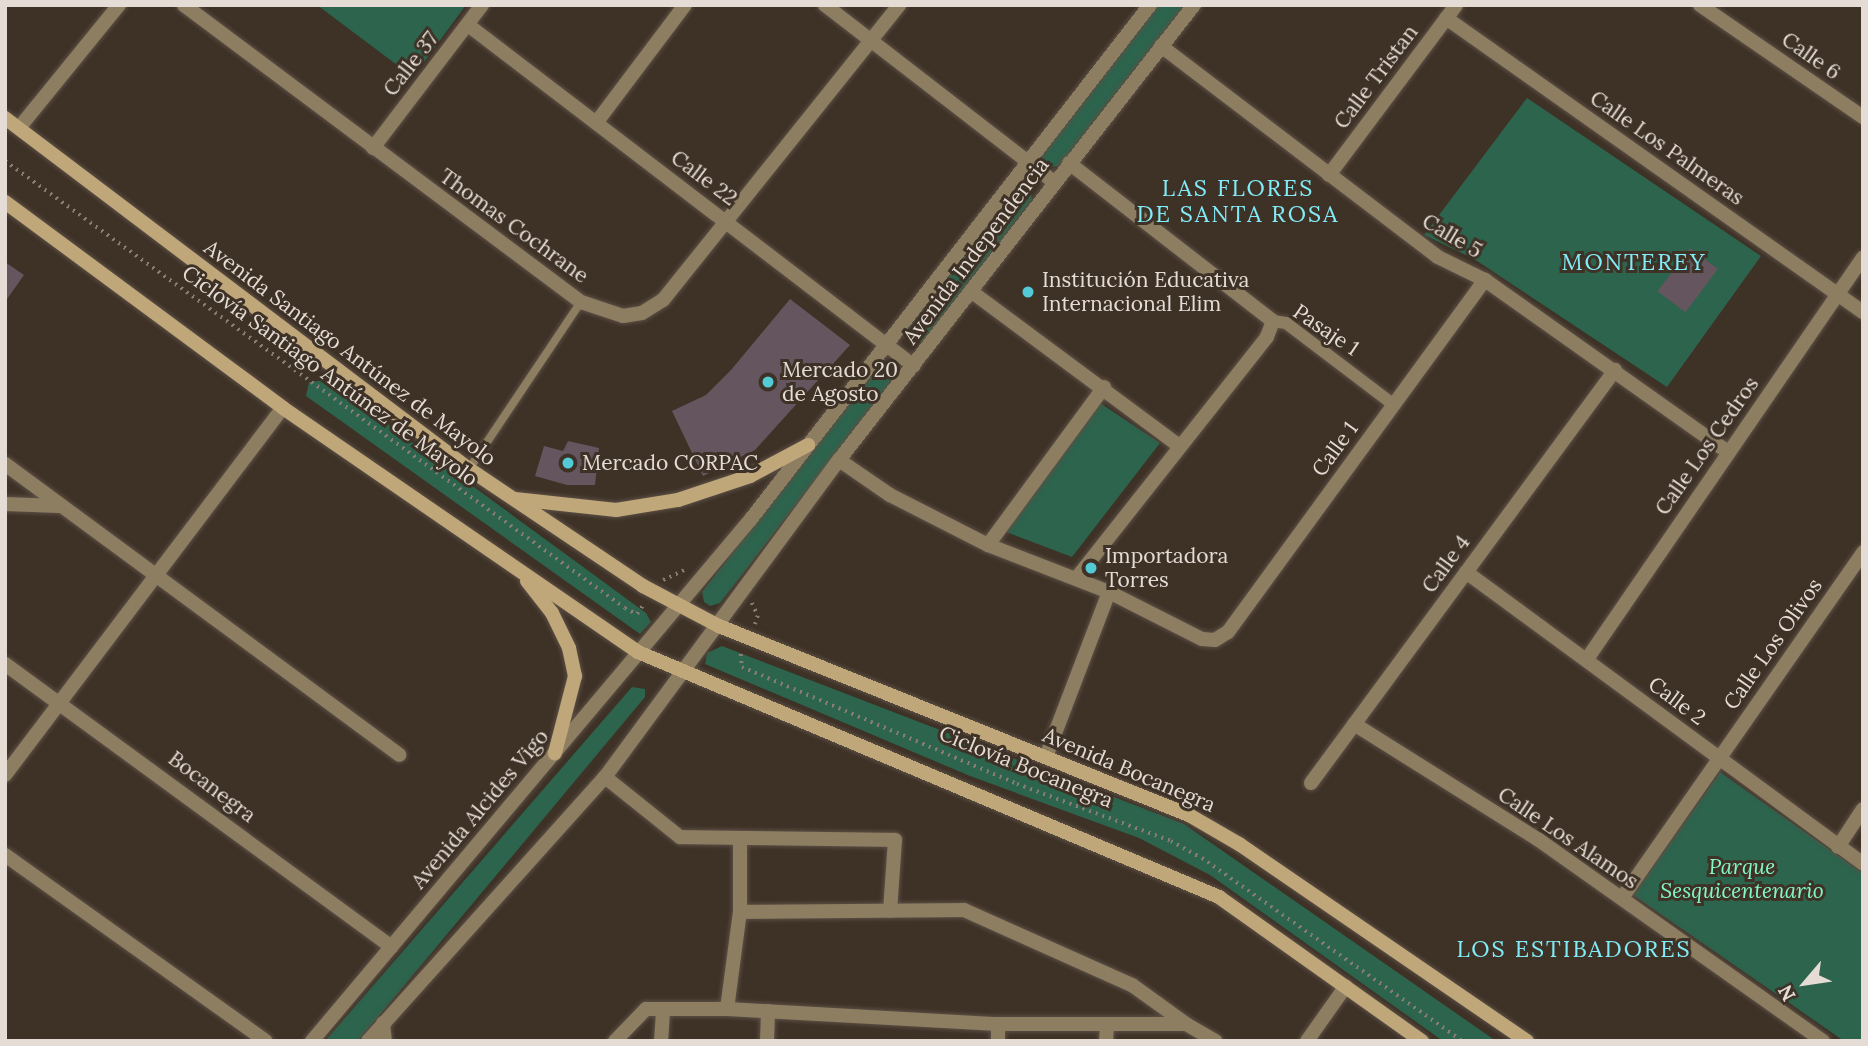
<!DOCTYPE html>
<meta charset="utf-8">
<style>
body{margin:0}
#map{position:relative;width:1868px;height:1046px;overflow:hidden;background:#3e3126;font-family:Lora,serif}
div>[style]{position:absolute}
.green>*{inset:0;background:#2c644d}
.building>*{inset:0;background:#65555f;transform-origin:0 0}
.path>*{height:3.5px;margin-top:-1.75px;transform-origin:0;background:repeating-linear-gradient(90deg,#887d74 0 2px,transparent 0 7px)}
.roads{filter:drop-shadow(0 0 2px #5c5046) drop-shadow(0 0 2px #5c5046)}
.service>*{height:8px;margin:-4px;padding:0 4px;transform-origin:4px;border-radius:4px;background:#8d7e62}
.pedestrian>*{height:12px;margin:-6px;padding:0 6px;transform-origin:6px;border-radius:6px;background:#8d7e62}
.minor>*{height:14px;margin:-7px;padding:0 7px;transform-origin:7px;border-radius:7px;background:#8d7e62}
.tertiary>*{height:14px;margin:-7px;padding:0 7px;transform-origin:7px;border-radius:7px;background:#8d7e62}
.secondary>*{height:14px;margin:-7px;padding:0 7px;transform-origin:7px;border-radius:7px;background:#c0a77a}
.dots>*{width:19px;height:19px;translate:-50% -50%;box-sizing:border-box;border:4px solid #3e3126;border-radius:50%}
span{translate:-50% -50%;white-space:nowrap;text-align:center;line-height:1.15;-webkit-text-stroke:6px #3e3126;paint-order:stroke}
.street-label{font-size:21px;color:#e4dcd5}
.poi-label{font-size:21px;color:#e4dcd5}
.left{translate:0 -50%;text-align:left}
.park-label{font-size:21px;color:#82f7c5;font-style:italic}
.neighbourhood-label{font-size:23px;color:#81ecf7;letter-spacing:2px}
.frame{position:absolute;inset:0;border:7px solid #e4dcd5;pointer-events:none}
.north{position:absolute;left:1770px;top:948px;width:70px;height:70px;-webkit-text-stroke:5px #3e3126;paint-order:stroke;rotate:241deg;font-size:19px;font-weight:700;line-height:28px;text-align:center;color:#e4dcd5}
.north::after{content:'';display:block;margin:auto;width:24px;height:32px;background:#e4dcd5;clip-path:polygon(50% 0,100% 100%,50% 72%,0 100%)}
</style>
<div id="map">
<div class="green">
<i style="clip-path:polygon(317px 5px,466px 5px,413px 77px)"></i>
<i style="clip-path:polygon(1158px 5px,1185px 5px,1059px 166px,1044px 168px,1041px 156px)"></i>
<i style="clip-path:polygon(1527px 98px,1761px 256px,1667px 387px,1474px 259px,1424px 235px)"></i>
<i style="clip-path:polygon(1019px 186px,1031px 191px,1032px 200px,924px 341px,913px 344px,905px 333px)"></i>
<i style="clip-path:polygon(878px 366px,892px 374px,891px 382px,720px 603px,710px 606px,704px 602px,702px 592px)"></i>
<i style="clip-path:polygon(328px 380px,646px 613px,651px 622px,640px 634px,306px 396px,309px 382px)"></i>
<i style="clip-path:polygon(1100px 403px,1160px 443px,1072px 557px,1006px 532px)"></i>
<i style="clip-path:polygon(722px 646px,1184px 824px,1496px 1041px,1443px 1041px,1210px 875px,1139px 838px,970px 776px,705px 664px,707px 653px)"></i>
<i style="clip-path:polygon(632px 687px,645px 689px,645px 697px,358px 1041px,325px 1041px)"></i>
<i style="clip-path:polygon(1720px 772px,1863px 873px,1863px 1041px,1844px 1041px,1633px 895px)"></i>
</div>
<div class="building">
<i style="left:1690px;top:248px;width:35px;height:54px;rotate:37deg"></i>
<i style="clip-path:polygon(5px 262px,24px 275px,5px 302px)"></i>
<i style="clip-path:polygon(790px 299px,850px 345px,755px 450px,703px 476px,672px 411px,706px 395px,731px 370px)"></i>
<i style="clip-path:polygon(568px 441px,599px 448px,595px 485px,567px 485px,535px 476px,544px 446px,563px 451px)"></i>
</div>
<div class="path">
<i style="left:5px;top:161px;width:764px;rotate:35.79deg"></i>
<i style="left:625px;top:608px;width:13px;rotate:27deg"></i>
<i style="left:637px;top:614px;width:11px;rotate:-56deg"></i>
<i style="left:663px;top:580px;width:23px;rotate:-25deg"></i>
<i style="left:752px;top:603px;width:14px;rotate:65deg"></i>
<i style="left:758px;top:616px;width:9px;rotate:108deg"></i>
<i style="left:741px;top:654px;width:13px;rotate:86deg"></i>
<i style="left:742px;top:667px;width:299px;rotate:23deg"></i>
<i style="left:1017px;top:784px;width:164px;rotate:20.3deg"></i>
<i style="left:1171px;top:841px;width:35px;rotate:29deg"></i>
<i style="left:1202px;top:858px;width:318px;rotate:35.1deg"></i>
</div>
<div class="roads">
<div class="service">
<i style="left:469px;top:469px;width:201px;rotate:-56.2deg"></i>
</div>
<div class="pedestrian">
<i style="left:1273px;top:321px;width:13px;rotate:9deg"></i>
<i style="left:1286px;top:323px;width:136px;rotate:37.2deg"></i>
</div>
<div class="minor">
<i style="left:184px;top:5px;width:496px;rotate:36.8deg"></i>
<i style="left:581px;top:302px;width:44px;rotate:18.4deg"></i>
<i style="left:623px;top:316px;width:19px;rotate:-9deg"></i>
<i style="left:642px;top:313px;width:25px;rotate:-32deg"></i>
<i style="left:663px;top:300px;width:378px;rotate:-51.3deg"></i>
<i style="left:825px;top:5px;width:291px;rotate:37.7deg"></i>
<i style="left:1700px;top:5px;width:198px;rotate:34.5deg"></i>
<i style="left:1446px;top:18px;width:510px;rotate:35.19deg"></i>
<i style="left:468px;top:25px;width:561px;rotate:37.4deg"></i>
<i style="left:1161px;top:46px;width:348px;rotate:37.3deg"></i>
<i style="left:1438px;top:257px;width:52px;rotate:26.1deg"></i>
<i style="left:1485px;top:280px;width:298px;rotate:35.3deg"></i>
<i style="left:596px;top:123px;width:148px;rotate:-53deg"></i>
<i style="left:19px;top:128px;width:159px;rotate:-50.9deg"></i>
<i style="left:373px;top:148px;width:180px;rotate:-52.7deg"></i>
<i style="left:1069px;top:163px;width:258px;rotate:37.8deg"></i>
<i style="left:1273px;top:321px;width:17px;rotate:111deg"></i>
<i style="left:1267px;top:337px;width:308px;rotate:128.3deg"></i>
<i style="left:1329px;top:175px;width:212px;rotate:-53.2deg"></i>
<i style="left:972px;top:292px;width:258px;rotate:36.6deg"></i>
<i style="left:839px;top:460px;width:62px;rotate:34.5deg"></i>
<i style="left:890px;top:495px;width:110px;rotate:27deg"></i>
<i style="left:988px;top:545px;width:130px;rotate:21.2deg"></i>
<i style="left:1109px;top:592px;width:104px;rotate:26.8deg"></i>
<i style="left:1202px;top:639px;width:13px;rotate:4deg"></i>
<i style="left:1215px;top:640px;width:15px;rotate:-32deg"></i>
<i style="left:1228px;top:632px;width:436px;rotate:-53.9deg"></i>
<i style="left:5px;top:464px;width:490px;rotate:36.4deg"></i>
<i style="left:5px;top:504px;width:54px;rotate:2.1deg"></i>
<i style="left:988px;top:545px;width:196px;rotate:-53.7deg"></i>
<i style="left:1466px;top:572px;width:493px;rotate:36.3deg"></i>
<i style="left:1587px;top:659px;width:487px;rotate:-55.5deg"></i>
<i style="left:5px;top:664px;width:479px;rotate:36.2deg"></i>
<i style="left:1354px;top:724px;width:218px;rotate:32.1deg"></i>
<i style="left:1539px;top:840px;width:348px;rotate:35.3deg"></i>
<i style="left:1046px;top:757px;width:177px;rotate:-69.1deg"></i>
<i style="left:5px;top:775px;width:460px;rotate:-52.9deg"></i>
<i style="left:605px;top:777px;width:96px;rotate:38.7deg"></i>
<i style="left:680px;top:837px;width:215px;rotate:0.8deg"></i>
<i style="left:895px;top:840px;width:71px;rotate:94deg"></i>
<i style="left:1311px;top:783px;width:513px;rotate:-53.64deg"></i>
<i style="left:1838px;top:847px;width:45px;rotate:-56.7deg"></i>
<i style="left:5px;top:855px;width:320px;rotate:35.5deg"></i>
<i style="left:1622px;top:898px;width:422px;rotate:-55.1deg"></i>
<i style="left:740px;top:912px;width:224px;rotate:-0.5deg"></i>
<i style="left:964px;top:910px;width:184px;rotate:24.1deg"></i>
<i style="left:1132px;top:985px;width:67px;rotate:35.8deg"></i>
<i style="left:727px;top:1009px;width:98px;rotate:-82.4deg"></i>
<i style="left:740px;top:912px;width:72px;rotate:-90deg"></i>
<i style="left:383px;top:1023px;width:18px;rotate:84deg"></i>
<i style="left:615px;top:1041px;width:45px;rotate:-45.9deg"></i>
<i style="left:646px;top:1009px;width:81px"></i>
<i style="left:727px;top:1009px;width:271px;rotate:3.2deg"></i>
<i style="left:998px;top:1024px;width:188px"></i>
<i style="left:1186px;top:1024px;width:34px;rotate:30deg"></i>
<i style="left:661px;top:1041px;width:32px;rotate:-86deg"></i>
<i style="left:767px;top:1041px;width:30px;rotate:-88deg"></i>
<i style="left:998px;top:1041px;width:17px;rotate:-90deg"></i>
<i style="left:1106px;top:1041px;width:16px;rotate:-86deg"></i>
<i style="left:1307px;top:1041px;width:67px;rotate:-54.7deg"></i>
</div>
<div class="tertiary">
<i style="left:312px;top:1041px;width:682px;rotate:-49.94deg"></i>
<i style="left:751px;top:519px;width:651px;rotate:-52.18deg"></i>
<i style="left:368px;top:1041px;width:355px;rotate:-48.1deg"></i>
<i style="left:605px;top:777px;width:394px;rotate:-53.6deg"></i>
<i style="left:839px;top:460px;width:577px;rotate:-52.04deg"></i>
</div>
<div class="secondary">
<i style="left:5px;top:118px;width:582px;rotate:37.11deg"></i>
<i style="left:469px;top:469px;width:210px;rotate:33.9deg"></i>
<i style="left:643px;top:586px;width:86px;rotate:27.8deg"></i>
<i style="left:719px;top:626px;width:507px;rotate:21.91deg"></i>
<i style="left:1189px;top:815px;width:58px;rotate:30.1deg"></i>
<i style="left:1239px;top:844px;width:349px;rotate:34.4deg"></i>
<i style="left:5px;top:202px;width:346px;rotate:36.5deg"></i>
<i style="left:283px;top:408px;width:431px;rotate:34.5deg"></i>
<i style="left:638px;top:652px;width:631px;rotate:22.86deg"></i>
<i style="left:1219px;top:897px;width:249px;rotate:35.4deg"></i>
<i style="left:515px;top:499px;width:102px;rotate:6.2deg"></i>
<i style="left:616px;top:510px;width:63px;rotate:-9.2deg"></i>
<i style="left:678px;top:500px;width:76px;rotate:-18.4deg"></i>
<i style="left:750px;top:476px;width:66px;rotate:-28.1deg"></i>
<i style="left:527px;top:581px;width:41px;rotate:52deg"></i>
<i style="left:552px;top:613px;width:39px;rotate:64deg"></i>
<i style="left:569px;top:648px;width:29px;rotate:78deg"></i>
<i style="left:575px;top:676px;width:80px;rotate:104.6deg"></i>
</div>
</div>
<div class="dots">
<i style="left:1028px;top:292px;background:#52cbd7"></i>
<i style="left:768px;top:382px;background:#52cbd7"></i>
<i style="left:568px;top:463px;background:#52cbd7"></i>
<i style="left:1091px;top:568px;background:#52cbd7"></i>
</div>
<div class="street-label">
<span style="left:1811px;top:56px;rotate:35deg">Calle 6</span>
<span style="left:411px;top:64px;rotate:-52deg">Calle 37</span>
<span style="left:1376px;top:77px;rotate:-53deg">Calle Tristan</span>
<span style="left:1667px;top:148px;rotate:35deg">Calle Los Palmeras</span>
<span style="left:704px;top:178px;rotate:37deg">Calle 22</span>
<span style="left:514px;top:226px;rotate:36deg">Thomas Cochrane</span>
<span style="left:1452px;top:236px;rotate:31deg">Calle 5</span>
<span style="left:976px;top:251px;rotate:-53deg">Avenida Independencia</span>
<span style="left:1326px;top:330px;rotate:34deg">Pasaje 1</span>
<span style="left:350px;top:353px;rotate:37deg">Avenida Santiago Antúnez de Mayolo</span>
<span style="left:330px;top:376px;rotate:36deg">Ciclovía Santiago Antúnez de Mayolo</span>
<span style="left:1707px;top:446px;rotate:-55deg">Calle Los Cedros</span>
<span style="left:1335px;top:449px;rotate:-54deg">Calle 1</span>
<span style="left:1446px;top:564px;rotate:-54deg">Calle 4</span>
<span style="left:1773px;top:644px;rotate:-55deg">Calle Los Olivos</span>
<span style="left:1677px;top:701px;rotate:37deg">Calle 2</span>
<span style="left:1026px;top:767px;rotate:22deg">Ciclovía Bocanegra</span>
<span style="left:1129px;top:770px;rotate:23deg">Avenida Bocanegra</span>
<span style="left:212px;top:787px;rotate:37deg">Bocanegra</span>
<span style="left:480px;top:809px;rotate:-50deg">Avenida Alcides Vigo</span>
<span style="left:1568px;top:838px;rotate:34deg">Calle Los Alamos</span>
</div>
<div class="poi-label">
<span class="left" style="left:1042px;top:292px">Institución Educativa<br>Internacional Elim</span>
<span class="left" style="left:782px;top:382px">Mercado 20<br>de Agosto</span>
<span class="left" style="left:582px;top:463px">Mercado CORPAC</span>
<span class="left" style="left:1105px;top:568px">Importadora<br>Torres</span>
</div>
<div class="park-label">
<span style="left:1742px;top:879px">Parque<br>Sesquicentenario</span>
</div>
<div class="neighbourhood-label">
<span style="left:1238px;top:201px">LAS FLORES<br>DE SANTA ROSA</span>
<span style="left:1634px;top:262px">MONTEREY</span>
<span style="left:1574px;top:949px">LOS ESTIBADORES</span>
</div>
<div class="frame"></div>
<div class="north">N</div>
</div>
